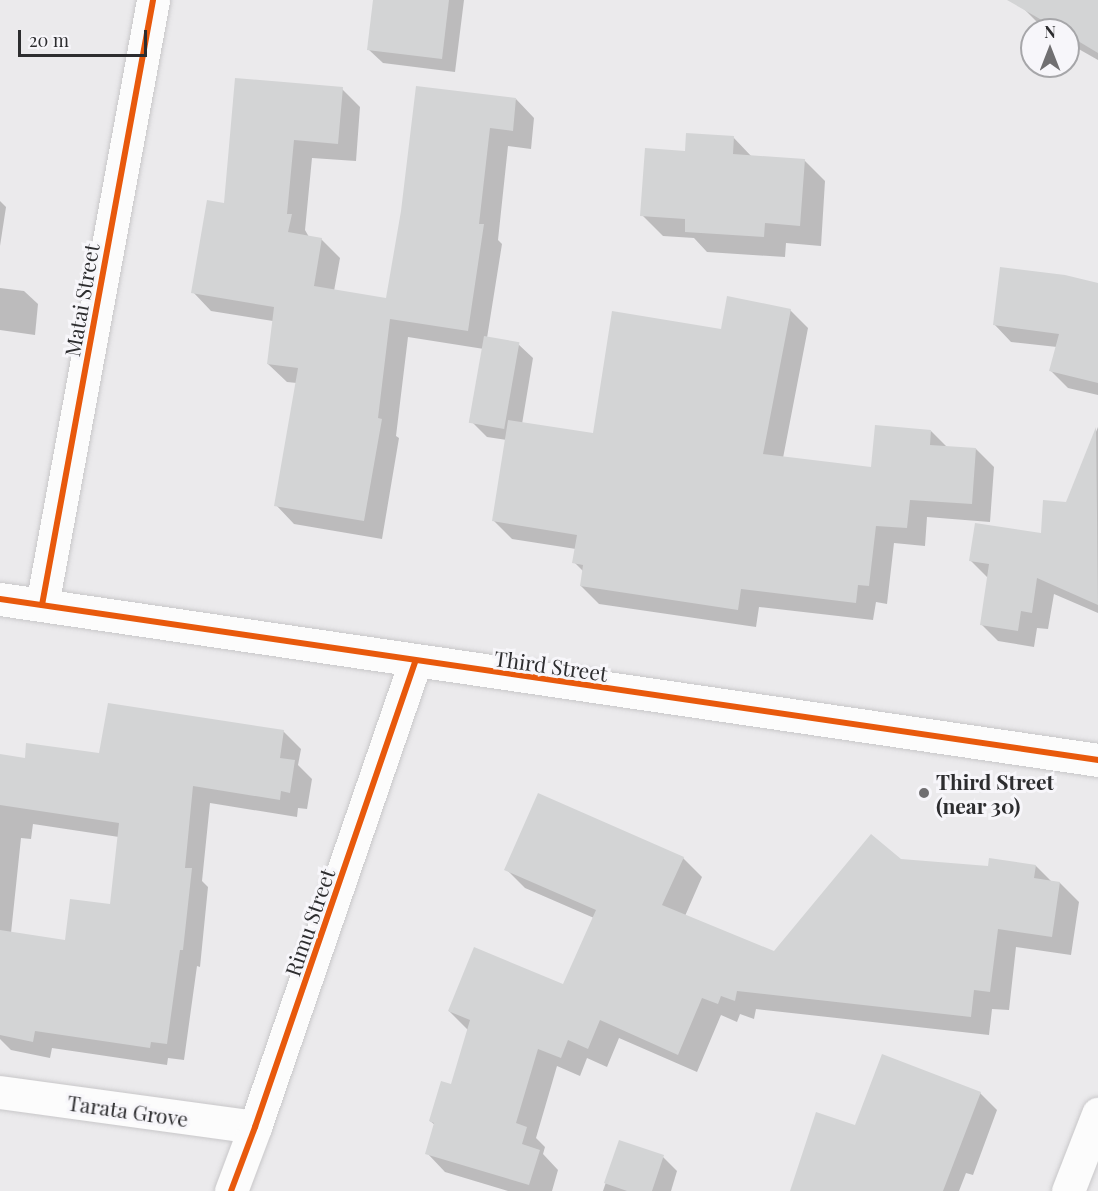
<!DOCTYPE html>
<style>
body{margin:0}
#map{position:relative;width:1098px;height:1191px;overflow:hidden;background:#ebeaec;font-family:"Playfair Display",serif}
div>[style]{position:absolute}
.shadow>*{inset:0;background:#0003}
.building>*{inset:0;background:#d3d4d5;transform-origin:0 0}
.roads{filter:drop-shadow(0 0 2px #c8c7c9) drop-shadow(0 0 2px #c8c7c9)}
.minor>*{height:33px;margin:-16.5px;padding:0 16.5px;transform-origin:16.5px;border-radius:16.5px;background:#fcfcfc}
.tertiary>*{height:33px;margin:-16.5px;padding:0 16.5px;transform-origin:16.5px;border-radius:16.5px;background:#fcfcfc}
.cycleway>*{height:6px;margin:-3px;padding:0 3px;transform-origin:3px;border-radius:3px;background:#e8590c}
.dots>*{width:16px;height:16px;translate:-50% -50%;box-sizing:border-box;border:3px solid #f7f6fa;border-radius:50%}
span{translate:-50% -50%;white-space:nowrap;text-align:center;line-height:1.15;-webkit-text-stroke:6px #f7f6fa;paint-order:stroke}
.street-label{font-size:21px;color:#2d2d2f}
.poi-label{font-size:21px;color:#2d2d2f;font-weight:700}
.left{translate:0 -50%;text-align:left}
.north{position:absolute;left:1020px;top:18px;width:60px;height:60px;box-sizing:border-box;background:#f7f6fa;border:2px solid #a6a6a9;border-radius:50%;rotate:0deg;font-size:16px;font-weight:700;line-height:24px;text-align:center;color:#2d2d2f}
.north::after{content:'';display:block;margin:auto;width:21px;height:27px;background:#706f71;clip-path:polygon(50% 0,100% 100%,50% 72%,0 100%)}
.scale{position:absolute;left:18px;top:30px;width:129px;height:27px;box-sizing:border-box;border:3px solid #2d2d2f;border-top:0;padding-left:8px;font-size:18px;line-height:21px;white-space:nowrap;color:#2d2d2f;-webkit-text-stroke:4px #f7f6fa;paint-order:stroke}
</style>
<div id="map">
<div class="shadow">
<i style="clip-path:polygon(375px 0,464px 0,455px 72px,383px 63px,368px 49px)"></i>
<i style="clip-path:polygon(1029px 0,1098px 0,1098px 60px,1068px 43px,1068px 30px,1045px 30px,1024px 9px)"></i>
<i style="clip-path:polygon(342px 89px,360px 107px,356px 161px,312px 158px,305px 230px,309px 237px,321px 239px,340px 258px,334px 291px,387px 299px,403px 211px,516px 99px,534px 118px,531px 149px,508px 146px,498px 240px,502px 244px,487px 338px,518px 344px,533px 358px,522px 424px,595px 435px,722px 330px,790px 310px,808px 328px,783px 458px,872px 469px,931px 431px,947px 447px,976px 449px,994px 467px,990px 522px,927px 517px,925px 546px,894px 543px,887px 604px,876px 602px,873px 620px,759px 607px,756px 627px,599px 604px,581px 586px,584px 572px,574px 562px,576px 549px,512px 539px,494px 521px,507px 440px,487px 437px,472px 422px,484px 349px,408px 337px,396px 436px,399px 438px,382px 539px,294px 524px,276px 505px,297px 383px,287px 382px,268px 364px,273px 321px,211px 311px,193px 292px,226px 205px)"></i>
<i style="clip-path:polygon(733px 137px,752px 157px,804px 160px,825px 181px,821px 246px,786px 243px,785px 257px,707px 252px,694px 238px,663px 236px,642px 215px,686px 152px)"></i>
<i style="clip-path:polygon(0 201px,6px 207px,0 246px)"></i>
<i style="clip-path:polygon(1098px 284px,1098px 395px,1068px 388px,1051px 371px,1057px 347px,1011px 342px,994px 324px)"></i>
<i style="clip-path:polygon(0 288px,24px 291px,38px 304px,35px 335px,0 330px)"></i>
<i style="clip-path:polygon(1098px 427px,1098px 613px,1054px 594px,1048px 629px,1037px 628px,1034px 647px,998px 641px,981px 624px,988px 578px,971px 561px,1043px 535px,1067px 503px)"></i>
<i style="clip-path:polygon(evenodd,283px 731px,301px 749px,298px 765px,312px 779px,307px 809px,298px 808px,297px 817px,210px 803px,202px 881px,208px 887px,200px 967px,197px 966px,184px 1060px,168px 1058px,167px 1065px,52px 1048px,50px 1058px,11px 1050px,0 1039px,0 755px,26px 759px,101px 755px,283px 731px,33px 824px,119px 837px,112px 905px,66px 941px,11px 933px,21px 838px,31px 839px,33px 824px)"></i>
<i style="clip-path:polygon(683px 858px,702px 877px,685px 916px,774px 953px,900px 860px,989px 868px,1036px 866px,1052px 882px,1060px 883px,1079px 902px,1071px 955px,1016px 947px,1009px 1010px,992px 1009px,989px 1035px,756px 1009px,754px 1019px,740px 1014px,737px 1022px,721px 1015px,697px 1072px,619px 1038px,607px 1067px,587px 1058px,580px 1076px,557px 1066px,536px 1138px,545px 1147px,543px 1154px,558px 1170px,552px 1191px,508px 1191px,445px 1172px,427px 1153px,435px 1125px,430px 1121px,452px 1086px,468px 1030px,449px 1011px,564px 986px,594px 918px,525px 888px,506px 869px)"></i>
<i style="clip-path:polygon(980px 1093px,997px 1110px,973px 1175px,966px 1173px,959px 1191px,791px 1191px,856px 1127px)"></i>
<i style="clip-path:polygon(620px 1141px,663px 1157px,677px 1171px,671px 1191px,603px 1191px)"></i>
</div>
<div class="building">
<i style="clip-path:polygon(373px 0,449px 0,442px 59px,367px 50px)"></i>
<i style="clip-path:polygon(1007px 0,1098px 0,1098px 53px,1068px 35px,1068px 30px,1059px 30px)"></i>
<i style="clip-path:polygon(235px 78px,343px 87px,338px 144px,294px 140px,287px 214px,292px 214px,288px 232px,322px 238px,314px 286px,386px 298px,401px 211px,416px 86px,516px 98px,513px 131px,490px 128px,479px 224px,484px 224px,468px 331px,390px 319px,378px 418px,382px 419px,364px 521px,274px 506px,298px 368px,267px 364px,274px 307px,191px 293px,207px 200px,224px 203px)"></i>
<i style="clip-path:polygon(686px 133px,734px 136px,733px 154px,805px 159px,800px 226px,765px 223px,764px 237px,685px 232px,685px 219px,640px 216px,645px 148px,685px 151px)"></i>
<i style="clip-path:polygon(1000px 267px,1065px 275px,1098px 283px,1098px 383px,1049px 371px,1059px 334px,993px 325px)"></i>
<i style="clip-path:polygon(727px 296px,791px 309px,763px 454px,871px 467px,875px 425px,931px 430px,930px 445px,976px 448px,972px 504px,910px 500px,907px 528px,876px 526px,869px 586px,858px 585px,856px 603px,741px 589px,738px 610px,580px 586px,583px 565px,572px 563px,577px 535px,492px 521px,508px 420px,593px 433px,612px 311px,721px 329px)"></i>
<i style="left:484px;top:336px;width:36px;height:88px;rotate:10deg"></i>
<i style="clip-path:polygon(1096px 427px,1098px 605px,1037px 578px,1032px 613px,1021px 611px,1018px 631px,980px 625px,989px 564px,969px 561px,975px 523px,1041px 533px,1043px 500px,1066px 502px)"></i>
<i style="clip-path:polygon(108px 703px,284px 730px,280px 758px,295px 760px,290px 793px,281px 791px,280px 800px,193px 786px,185px 868px,192px 868px,183px 950px,180px 950px,167px 1044px,151px 1042px,150px 1048px,35px 1031px,33px 1042px,0 1035px,0 930px,65px 940px,70px 899px,110px 904px,119px 823px,0 805px,0 754px,25px 758px,26px 743px,99px 753px)"></i>
<i style="clip-path:polygon(538px 793px,684px 857px,662px 905px,774px 951px,871px 834px,901px 859px,988px 866px,989px 858px,1036px 865px,1034px 878px,1060px 882px,1052px 937px,998px 929px,990px 992px,974px 990px,971px 1017px,737px 991px,735px 1001px,721px 996px,718px 1004px,702px 998px,678px 1055px,600px 1020px,588px 1049px,568px 1040px,561px 1058px,538px 1049px,516px 1123px,527px 1127px,522px 1144px,540px 1150px,529px 1185px,425px 1154px,434px 1123px,429px 1121px,441px 1081px,451px 1084px,470px 1020px,448px 1011px,474px 947px,563px 984px,596px 910px,504px 870px)"></i>
<i style="clip-path:polygon(882px 1054px,981px 1092px,943px 1191px,790px 1191px,816px 1112px,855px 1125px)"></i>
<i style="clip-path:polygon(619px 1140px,664px 1155px,652px 1191px,627px 1191px,604px 1183px)"></i>
</div>
<div class="roads">
<div class="minor">
<i style="left:0;top:599px;width:1110px;rotate:8.34deg"></i>
<i style="left:42px;top:605px;width:615px;rotate:-79.6deg"></i>
<i style="left:0;top:1092px;width:257px;rotate:7.8deg"></i>
<i style="left:231px;top:1191px;width:68px;rotate:-69.4deg"></i>
<i style="left:255px;top:1127px;width:492px;rotate:-71deg"></i>
</div>
<div class="tertiary">
<i style="left:1068px;top:1191px;width:83px;rotate:-68.7deg"></i>
</div>
</div>
<div class="cycleway">
<i style="left:0;top:599px;width:1110px;rotate:8.34deg"></i>
<i style="left:42px;top:605px;width:615px;rotate:-79.6deg"></i>
<i style="left:231px;top:1191px;width:68px;rotate:-69.4deg"></i>
<i style="left:255px;top:1127px;width:492px;rotate:-71deg"></i>
</div>
<div class="dots">
<i style="left:924px;top:793px;background:#706f71"></i>
</div>
<div class="street-label">
<span style="left:81px;top:300px;rotate:-80deg">Matai Street</span>
<span style="left:551px;top:665px;rotate:8deg">Third Street</span>
<span style="left:309px;top:922px;rotate:-71deg">Rimu Street</span>
<span style="left:128px;top:1110px;rotate:8deg">Tarata Grove</span>
</div>
<div class="poi-label">
<span class="left" style="left:936px;top:793px">Third Street<br>(near 30)</span>
</div>
<div class="north">N</div>
<div class="scale">20 m</div>
</div>
